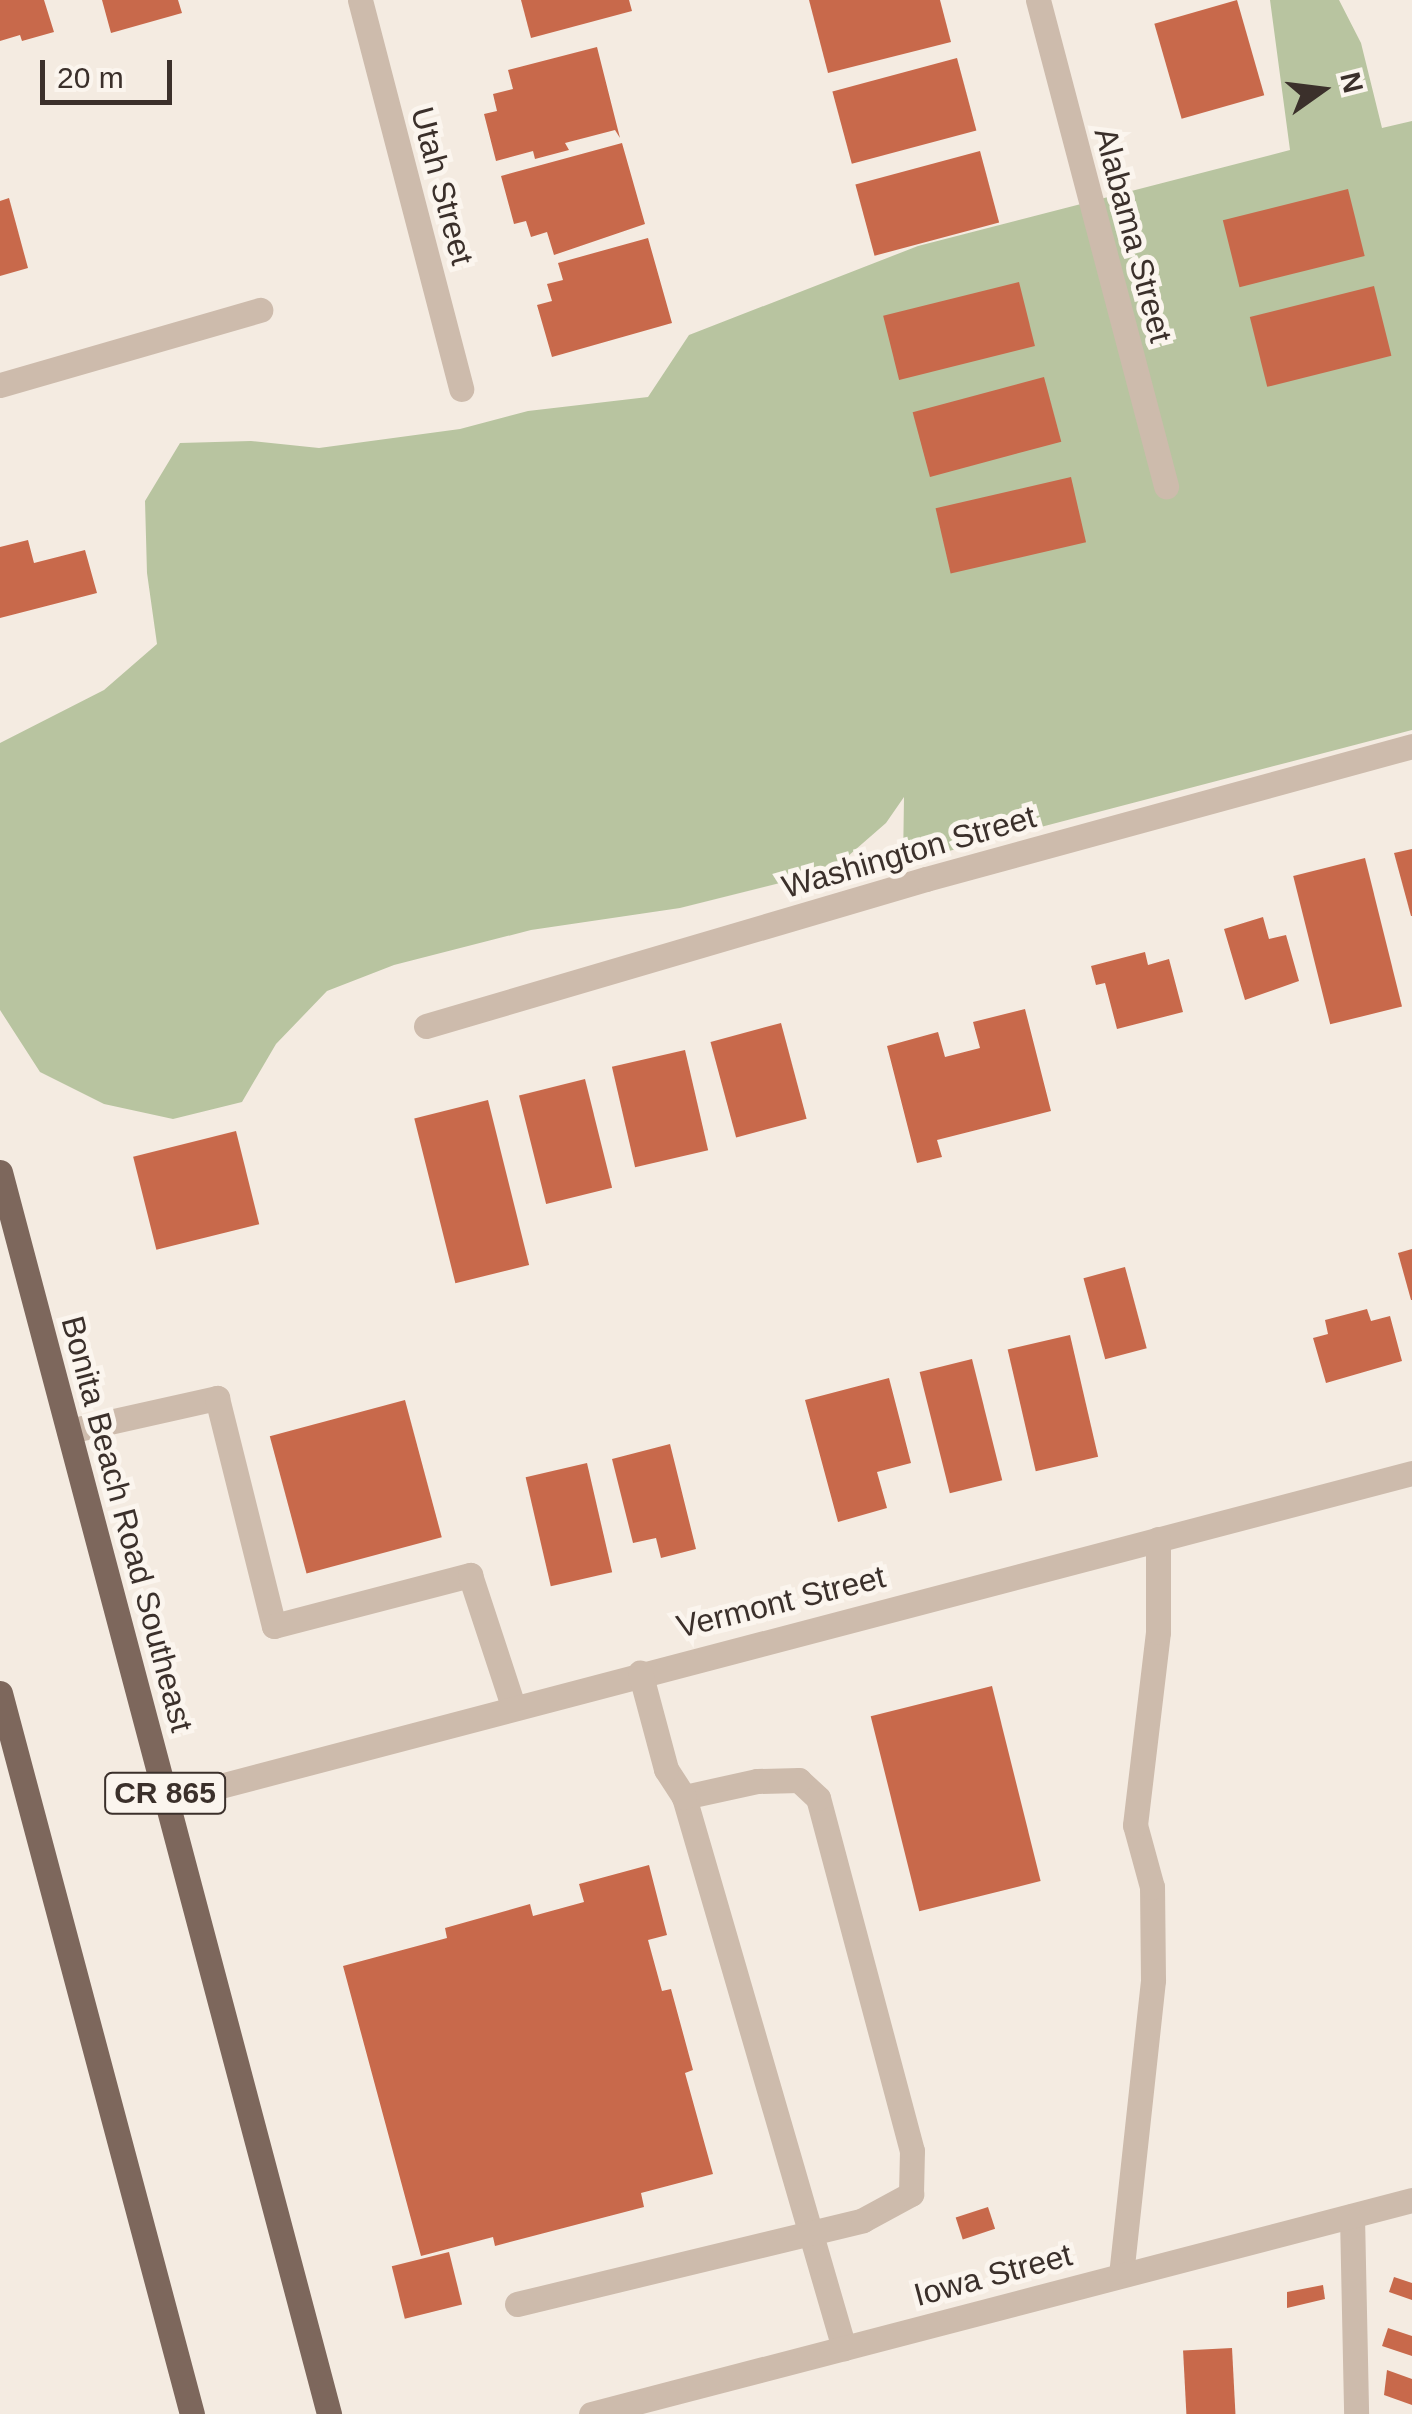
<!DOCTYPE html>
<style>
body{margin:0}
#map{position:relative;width:1412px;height:2414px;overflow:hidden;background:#f4ebe1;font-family:Arial,sans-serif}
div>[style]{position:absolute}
.green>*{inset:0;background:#b8c4a0}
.building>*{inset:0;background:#c8694b;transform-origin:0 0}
.minor>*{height:25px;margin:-12.5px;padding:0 12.5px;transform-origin:12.5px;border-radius:12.5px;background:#cdbbac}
.major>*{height:25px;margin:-12.5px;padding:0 12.5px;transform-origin:12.5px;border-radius:12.5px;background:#7d675c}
span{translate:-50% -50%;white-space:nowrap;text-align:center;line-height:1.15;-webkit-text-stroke:10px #fbf5ee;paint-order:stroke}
.shield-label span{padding:2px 8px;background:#fbf5ee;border:2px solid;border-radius:8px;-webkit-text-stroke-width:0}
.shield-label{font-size:30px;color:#3b302b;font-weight:700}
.street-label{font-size:32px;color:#3b302b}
.north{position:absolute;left:1272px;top:40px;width:100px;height:100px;-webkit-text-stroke:8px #fbf5ee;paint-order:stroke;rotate:76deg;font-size:28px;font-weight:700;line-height:40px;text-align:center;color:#3b302b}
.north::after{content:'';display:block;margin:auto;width:35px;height:45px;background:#3b302b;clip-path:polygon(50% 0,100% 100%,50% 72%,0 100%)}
.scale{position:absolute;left:40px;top:60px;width:132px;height:45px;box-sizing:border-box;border:5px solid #3b302b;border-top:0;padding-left:12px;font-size:30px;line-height:35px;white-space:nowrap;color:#3b302b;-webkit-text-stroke:8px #fbf5ee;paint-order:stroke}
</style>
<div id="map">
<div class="green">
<i style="clip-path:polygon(1270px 0,1339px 0,1361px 43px,1382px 128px,1412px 121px,1412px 730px,903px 863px,904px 797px,886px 823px,832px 870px,680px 908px,531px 930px,394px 965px,327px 991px,276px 1044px,242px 1102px,173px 1119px,104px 1104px,40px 1072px,0 1010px,0 743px,104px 690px,157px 644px,147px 573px,145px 501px,180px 443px,251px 441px,319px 448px,460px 429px,528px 411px,648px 397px,689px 335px,918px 246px,1290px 150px)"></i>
</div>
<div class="building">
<i style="clip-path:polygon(0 0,44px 0,54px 32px,22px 41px,20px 35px,0 41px)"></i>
<i style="clip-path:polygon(102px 0,178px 0,182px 13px,111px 33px)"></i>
<i style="clip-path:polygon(521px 0,629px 0,632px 11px,531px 38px)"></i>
<i style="clip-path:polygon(809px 0,940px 0,951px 42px,828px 73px)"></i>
<i style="left:1237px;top:0;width:99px;height:86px;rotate:74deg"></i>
<i style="clip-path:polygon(597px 47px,620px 138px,615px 130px,565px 143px,569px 150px,535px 159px,533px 151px,496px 161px,484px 114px,497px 111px,493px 94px,513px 89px,508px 70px)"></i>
<i style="left:957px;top:58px;width:75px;height:129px;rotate:75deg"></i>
<i style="clip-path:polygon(622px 143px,645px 224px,554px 255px,547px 232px,531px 237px,526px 221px,514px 224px,501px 176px)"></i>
<i style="left:980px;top:151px;width:74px;height:129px;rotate:75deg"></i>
<i style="left:1348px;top:189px;width:69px;height:129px;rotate:76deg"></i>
<i style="clip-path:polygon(9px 198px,28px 268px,0 276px,0 201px)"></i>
<i style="clip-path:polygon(648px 238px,672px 323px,552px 357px,537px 305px,552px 301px,547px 284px,563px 280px,558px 263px)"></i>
<i style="left:1019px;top:282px;width:66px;height:140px;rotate:76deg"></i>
<i style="left:1374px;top:286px;width:72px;height:128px;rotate:76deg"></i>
<i style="left:1044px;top:377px;width:67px;height:136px;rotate:75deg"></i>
<i style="left:1071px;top:477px;width:67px;height:139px;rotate:77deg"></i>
<i style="clip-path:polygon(28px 540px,34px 563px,85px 550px,97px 593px,0 618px,0 547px)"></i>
<i style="clip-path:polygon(1412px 849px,1412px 916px,1411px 916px,1394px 853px)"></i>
<i style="left:1365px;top:858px;width:153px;height:74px;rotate:76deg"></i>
<i style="clip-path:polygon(1263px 917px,1269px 939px,1286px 935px,1299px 981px,1245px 1000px,1224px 929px)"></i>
<i style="clip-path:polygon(1145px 952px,1148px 965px,1169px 959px,1183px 1012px,1117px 1029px,1105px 983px,1096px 985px,1091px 966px)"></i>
<i style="clip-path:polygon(1025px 1009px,1051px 1111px,937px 1140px,942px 1157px,917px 1163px,887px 1046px,938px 1032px,945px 1057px,980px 1048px,973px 1022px)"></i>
<i style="left:781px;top:1023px;width:99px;height:73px;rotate:75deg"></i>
<i style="left:685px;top:1050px;width:103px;height:75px;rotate:77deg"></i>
<i style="left:585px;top:1079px;width:112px;height:68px;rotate:76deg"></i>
<i style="left:488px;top:1100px;width:170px;height:76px;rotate:76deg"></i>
<i style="left:236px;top:1131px;width:96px;height:106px;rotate:76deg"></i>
<i style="clip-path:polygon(1412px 1249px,1412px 1300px,1411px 1300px,1398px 1253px)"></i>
<i style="left:1125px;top:1267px;width:84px;height:43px;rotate:75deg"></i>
<i style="clip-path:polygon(1367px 1309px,1371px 1321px,1390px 1316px,1402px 1361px,1326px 1383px,1313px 1338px,1328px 1334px,1325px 1320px)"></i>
<i style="left:1070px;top:1335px;width:125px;height:64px;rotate:77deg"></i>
<i style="left:972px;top:1359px;width:125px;height:54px;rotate:76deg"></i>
<i style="clip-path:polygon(889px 1378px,911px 1463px,877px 1472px,887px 1508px,838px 1522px,805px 1400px)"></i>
<i style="left:405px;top:1400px;width:142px;height:140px;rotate:75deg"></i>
<i style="clip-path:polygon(670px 1444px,696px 1549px,661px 1558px,656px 1538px,633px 1543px,612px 1459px)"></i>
<i style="left:587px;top:1463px;width:112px;height:63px;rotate:77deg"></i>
<i style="left:992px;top:1686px;width:201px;height:125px;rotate:76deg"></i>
<i style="clip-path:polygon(649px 1865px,667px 1935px,648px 1940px,662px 1991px,671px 1989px,693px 2070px,685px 2073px,713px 2174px,641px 2193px,644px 2207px,495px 2246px,493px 2237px,421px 2256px,343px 1966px,447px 1938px,445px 1928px,530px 1904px,533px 1916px,584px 1902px,579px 1884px)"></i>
<i style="left:988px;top:2207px;width:23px;height:34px;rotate:72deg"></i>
<i style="left:449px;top:2252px;width:54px;height:59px;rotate:76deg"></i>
<i style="clip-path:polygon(1394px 2277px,1412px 2283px,1412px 2300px,1389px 2292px)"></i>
<i style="clip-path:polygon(1323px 2285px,1325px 2299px,1287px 2308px,1287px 2292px)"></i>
<i style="clip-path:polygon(1388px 2328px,1412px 2336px,1412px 2356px,1382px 2346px)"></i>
<i style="left:1232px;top:2348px;width:66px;height:49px;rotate:87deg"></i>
<i style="clip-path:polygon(1387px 2370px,1412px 2379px,1412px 2405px,1384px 2395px)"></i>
</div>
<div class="minor">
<i style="left:360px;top:0;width:402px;rotate:75.4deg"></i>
<i style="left:1038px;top:0;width:503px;rotate:75.24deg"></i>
<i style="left:0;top:385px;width:271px;rotate:-16.1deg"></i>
<i style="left:426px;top:1026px;width:521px;rotate:-16.38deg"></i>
<i style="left:926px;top:879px;width:504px;rotate:-15.3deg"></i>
<i style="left:69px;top:1431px;width:152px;rotate:-12.6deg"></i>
<i style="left:217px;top:1398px;width:235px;rotate:76deg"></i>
<i style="left:274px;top:1626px;width:203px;rotate:-14.6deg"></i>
<i style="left:470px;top:1575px;width:138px;rotate:71.8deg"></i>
<i style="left:684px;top:1797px;width:574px;rotate:73.81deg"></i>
<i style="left:167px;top:1800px;width:1287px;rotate:-14.72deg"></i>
<i style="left:1352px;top:2216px;width:198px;rotate:88.8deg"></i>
<i style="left:1121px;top:2275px;width:297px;rotate:-83.8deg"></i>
<i style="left:1153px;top:1980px;width:93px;rotate:-90.6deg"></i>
<i style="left:1152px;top:1887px;width:64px;rotate:-105.3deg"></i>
<i style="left:1135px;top:1825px;width:194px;rotate:-83.2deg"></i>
<i style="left:1158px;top:1632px;width:93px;rotate:-90deg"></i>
<i style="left:517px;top:2304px;width:356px;rotate:-13.6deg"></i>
<i style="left:863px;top:2220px;width:55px;rotate:-28.4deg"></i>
<i style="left:911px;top:2194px;width:43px;rotate:-88.7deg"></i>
<i style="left:912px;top:2151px;width:365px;rotate:-104.9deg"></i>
<i style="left:818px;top:1798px;width:26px;rotate:-137deg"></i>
<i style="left:799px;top:1780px;width:42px;rotate:178.6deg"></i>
<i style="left:757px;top:1781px;width:75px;rotate:167.6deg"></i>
<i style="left:684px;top:1797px;width:33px;rotate:-123deg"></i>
<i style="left:666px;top:1769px;width:100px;rotate:-105deg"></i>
<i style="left:591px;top:2414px;width:848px;rotate:-14.61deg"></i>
</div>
<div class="major">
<i style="left:0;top:1172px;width:1285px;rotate:75.16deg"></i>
<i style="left:0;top:1693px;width:746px;rotate:75.09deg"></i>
</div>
<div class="shield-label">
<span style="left:165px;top:1793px">CR 865</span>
</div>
<div class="street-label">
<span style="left:442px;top:186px;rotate:75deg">Utah Street</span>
<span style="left:1133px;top:235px;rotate:75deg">Alabama Street</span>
<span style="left:909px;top:852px;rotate:-16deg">Washington Street</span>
<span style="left:127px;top:1524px;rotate:75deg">Bonita Beach Road Southeast</span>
<span style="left:781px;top:1602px;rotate:-14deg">Vermont Street</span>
<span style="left:993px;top:2275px;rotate:-15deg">Iowa Street</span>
</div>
<div class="north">N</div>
<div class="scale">20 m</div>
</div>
